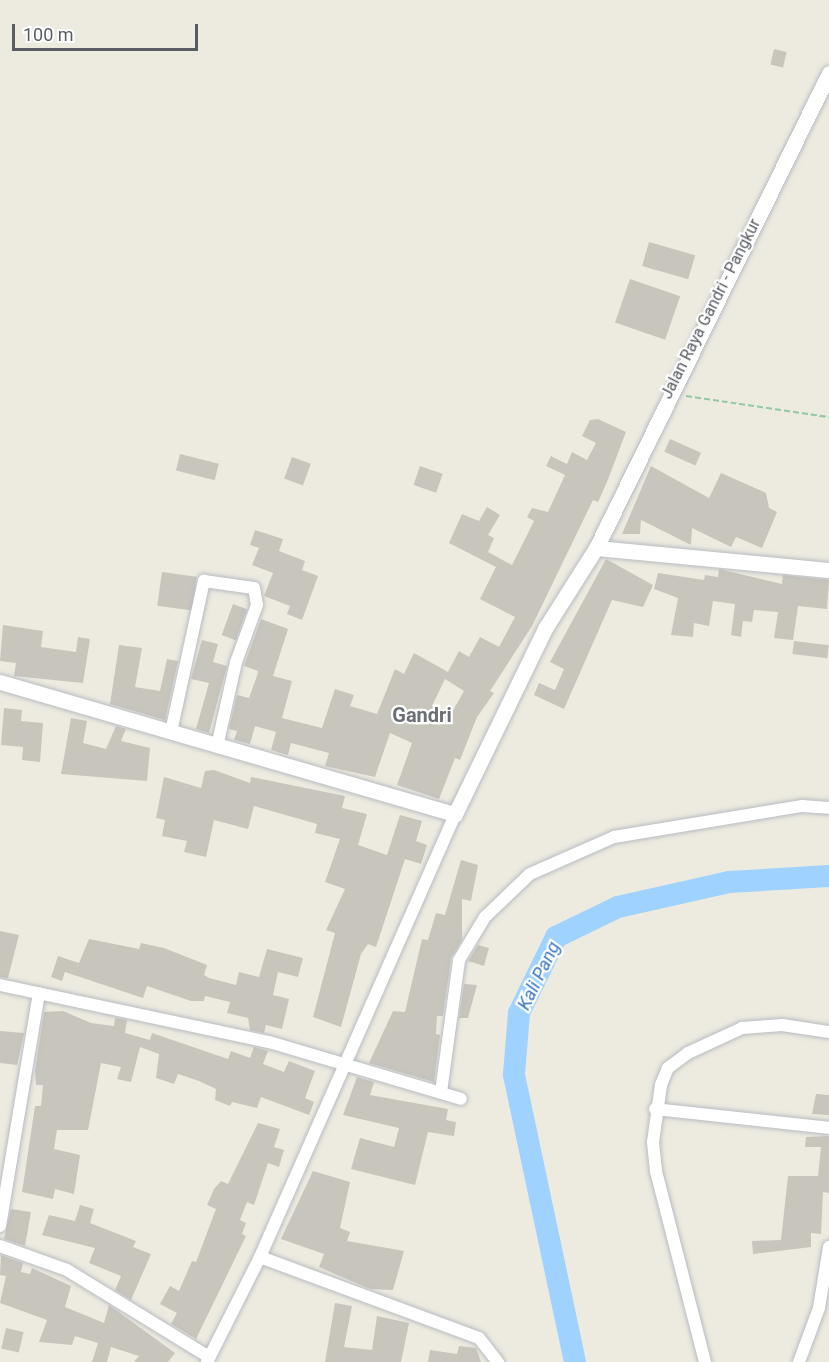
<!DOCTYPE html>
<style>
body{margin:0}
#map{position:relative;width:829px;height:1362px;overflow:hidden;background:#edebe0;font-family:Roboto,sans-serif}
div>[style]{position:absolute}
.river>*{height:22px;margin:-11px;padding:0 11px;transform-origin:11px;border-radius:11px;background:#9fd2ff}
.building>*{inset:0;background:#c8c5bd;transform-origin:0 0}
.path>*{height:2px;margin-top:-1px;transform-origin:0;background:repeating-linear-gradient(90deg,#93c8a4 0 6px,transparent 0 9px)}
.roads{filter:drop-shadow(0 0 2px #b8bbc1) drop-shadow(0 0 2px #b8bbc1)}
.minor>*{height:12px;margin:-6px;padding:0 6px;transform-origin:6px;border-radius:6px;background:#fff}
.tertiary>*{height:15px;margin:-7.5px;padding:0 7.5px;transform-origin:7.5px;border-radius:7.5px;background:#fff}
span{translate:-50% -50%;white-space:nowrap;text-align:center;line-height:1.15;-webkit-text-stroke:4.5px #fff;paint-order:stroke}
.street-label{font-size:16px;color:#595d63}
.water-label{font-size:18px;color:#3876c1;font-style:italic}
.quarter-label{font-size:20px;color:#6a6f75;font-weight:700}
.scale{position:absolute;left:12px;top:24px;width:186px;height:27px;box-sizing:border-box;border:3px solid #595d63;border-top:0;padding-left:8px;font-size:18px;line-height:21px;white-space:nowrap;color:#595d63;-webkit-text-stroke:4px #fff;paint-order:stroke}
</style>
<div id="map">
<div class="river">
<i style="left:575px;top:1362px;width:294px;rotate:-102deg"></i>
<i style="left:514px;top:1074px;width:61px;rotate:-85.3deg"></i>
<i style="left:519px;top:1013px;width:85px;rotate:-64deg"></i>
<i style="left:556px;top:937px;width:69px;rotate:-25.8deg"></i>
<i style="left:618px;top:907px;width:114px;rotate:-12.7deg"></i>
<i style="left:729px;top:882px;width:100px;rotate:-3.4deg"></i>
</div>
<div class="building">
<i style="left:774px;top:49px;width:13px;height:16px;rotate:13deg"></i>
<i style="left:649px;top:242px;width:48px;height:25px;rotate:16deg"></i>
<i style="left:630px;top:279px;width:53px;height:46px;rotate:19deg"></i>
<i style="clip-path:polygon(evenodd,598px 419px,626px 432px,607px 482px,598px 502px,593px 500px,532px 626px,490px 691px,494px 693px,477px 717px,460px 760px,455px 758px,439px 799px,397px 785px,412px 743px,390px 733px,375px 777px,325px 766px,329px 753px,291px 743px,288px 755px,271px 750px,276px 732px,255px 726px,250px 744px,234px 740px,237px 731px,229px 729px,237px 695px,249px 698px,257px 676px,258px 671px,244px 666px,261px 619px,288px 629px,273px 676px,292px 681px,282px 718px,322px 728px,335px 689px,354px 695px,350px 706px,377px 714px,395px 669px,404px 674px,414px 653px,448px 672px,459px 651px,469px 657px,480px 637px,499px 647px,515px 617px,480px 599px,496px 567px,449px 543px,462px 514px,479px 521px,487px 507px,500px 515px,488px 535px,494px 538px,488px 552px,512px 565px,534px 521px,527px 517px,532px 508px,548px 512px,565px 475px,546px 466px,551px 456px,567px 464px,572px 452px,587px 460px,596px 443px,582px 436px,590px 420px,598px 419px,445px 679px,464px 691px,451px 714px,432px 706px,445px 679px)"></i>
<i style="left:670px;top:439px;width:34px;height:14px;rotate:24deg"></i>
<i style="left:180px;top:454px;width:40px;height:17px;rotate:14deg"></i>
<i style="left:292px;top:457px;width:20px;height:23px;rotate:20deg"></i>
<i style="left:420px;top:466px;width:24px;height:20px;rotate:19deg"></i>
<i style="clip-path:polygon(651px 466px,709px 498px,721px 473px,766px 493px,769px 508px,777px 512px,762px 548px,736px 537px,731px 547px,692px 528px,691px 545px,641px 520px,640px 534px,622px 534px)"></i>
<i style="clip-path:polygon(255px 530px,283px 539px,279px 551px,305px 561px,302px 570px,318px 576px,302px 620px,287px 614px,290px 606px,264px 596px,273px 573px,252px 565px,259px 548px,250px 545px)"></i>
<i style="clip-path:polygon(606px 559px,653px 585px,643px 607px,612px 600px,564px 709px,534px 695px,539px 683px,555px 690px,564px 669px,550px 662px)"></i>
<i style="clip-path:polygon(719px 569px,782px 584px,783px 575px,829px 580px,827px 609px,798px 606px,793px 640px,774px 638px,778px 612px,754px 610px,752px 622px,743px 621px,741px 637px,731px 635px,735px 604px,713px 601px,709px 626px,694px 623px,693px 637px,671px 635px,678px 598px,654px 589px,658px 573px,704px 580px,705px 575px,718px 577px)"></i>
<i style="left:162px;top:572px;width:35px;height:34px;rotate:8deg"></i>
<i style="left:233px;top:604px;width:15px;height:33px;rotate:20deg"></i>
<i style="clip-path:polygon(3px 625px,43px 631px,41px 647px,76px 652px,78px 637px,90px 639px,83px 683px,14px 676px,16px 663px,0 661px)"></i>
<i style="clip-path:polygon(202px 640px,218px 644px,213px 662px,227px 666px,209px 733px,196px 729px,209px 683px,191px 679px)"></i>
<i style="left:794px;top:641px;width:35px;height:13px;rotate:7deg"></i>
<i style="clip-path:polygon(119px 645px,142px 648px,135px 687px,160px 691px,167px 659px,178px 661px,165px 720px,110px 704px)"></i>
<i style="clip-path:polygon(4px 708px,22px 710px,21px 721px,43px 723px,40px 762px,22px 760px,23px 747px,1px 745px)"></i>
<i style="clip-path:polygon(71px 718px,87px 721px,83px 743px,106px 749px,116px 726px,126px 729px,121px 741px,150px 748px,147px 781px,61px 774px)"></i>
<i style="clip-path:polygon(214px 770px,250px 783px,251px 777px,345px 796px,342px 808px,367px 814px,358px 845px,387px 855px,400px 815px,422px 821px,416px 841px,427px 845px,421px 864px,405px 859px,376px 947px,368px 944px,361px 954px,341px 1027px,313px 1017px,335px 933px,326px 930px,345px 889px,325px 882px,340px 839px,315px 833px,317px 824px,254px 806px,248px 829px,214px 820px,206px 857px,184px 852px,187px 841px,162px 836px,165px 820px,156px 818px,164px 777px,201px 788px,205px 771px)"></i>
<i style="clip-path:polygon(461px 860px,478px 865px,471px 901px,462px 899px,462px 940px,451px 958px,443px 1016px,437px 1016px,436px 1034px,440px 1035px,434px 1082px,369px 1063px,393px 1011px,405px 1012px,422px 939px,428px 940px,436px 913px,445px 915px)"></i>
<i style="clip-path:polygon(0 931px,19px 935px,8px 978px,0 977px)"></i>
<i style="clip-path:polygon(89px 939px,139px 949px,141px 943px,164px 948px,207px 965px,204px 975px,209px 978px,236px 985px,239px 972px,259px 977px,267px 949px,303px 958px,298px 977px,278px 972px,273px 995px,289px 999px,282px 1029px,266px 1025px,264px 1033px,250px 1030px,248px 1018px,227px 1013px,230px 1002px,205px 996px,204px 1001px,191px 1001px,147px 986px,143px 998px,65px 972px,62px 981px,51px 977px,58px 956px,79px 963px)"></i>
<i style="clip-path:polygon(478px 945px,489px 948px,484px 966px,468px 961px)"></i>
<i style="clip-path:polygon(464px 984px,477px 985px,468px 1018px,459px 1018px)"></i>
<i style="clip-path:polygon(63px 1011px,91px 1023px,114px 1026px,115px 1018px,127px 1020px,125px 1033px,150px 1040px,152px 1033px,228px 1059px,231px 1051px,250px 1058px,254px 1047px,268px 1051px,263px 1064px,284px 1072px,289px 1061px,315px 1071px,305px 1098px,314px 1102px,309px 1115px,261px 1097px,257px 1108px,232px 1102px,230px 1106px,215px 1100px,216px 1089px,199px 1081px,178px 1074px,174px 1084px,156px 1078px,159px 1054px,140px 1047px,131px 1082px,117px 1079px,121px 1067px,101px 1063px,88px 1130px,57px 1130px,54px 1149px,80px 1155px,74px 1194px,55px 1189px,53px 1199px,22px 1192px,35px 1106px,41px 1106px,43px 1085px,36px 1085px,35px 1071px,44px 1012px)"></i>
<i style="clip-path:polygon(0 1031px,24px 1033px,17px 1065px,0 1063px)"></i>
<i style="clip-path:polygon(357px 1077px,374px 1082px,370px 1095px,448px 1109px,446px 1120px,456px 1122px,454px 1136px,428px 1132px,415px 1185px,351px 1169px,360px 1138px,394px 1147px,399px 1128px,343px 1115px)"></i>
<i style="clip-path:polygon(816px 1094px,829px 1095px,829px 1115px,812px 1114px)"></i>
<i style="clip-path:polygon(258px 1123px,280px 1129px,274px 1147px,284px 1150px,279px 1167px,268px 1163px,254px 1205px,247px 1202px,240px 1220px,246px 1223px,242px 1234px,246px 1236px,196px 1339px,171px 1324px,177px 1313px,160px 1304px,170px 1286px,179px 1291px,192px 1261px,196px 1262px,216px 1209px,207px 1205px,214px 1189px,221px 1181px,228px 1184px)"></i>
<i style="clip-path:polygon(829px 1136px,829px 1193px,823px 1192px,821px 1234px,811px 1233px,811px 1247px,753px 1254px,752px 1241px,781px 1240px,788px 1176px,818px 1176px,821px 1147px,805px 1147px,806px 1137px)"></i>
<i style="clip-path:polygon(313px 1171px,350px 1182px,340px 1228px,350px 1232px,347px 1241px,404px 1251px,393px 1290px,370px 1289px,319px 1267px,324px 1254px,281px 1239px)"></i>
<i style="clip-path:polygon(80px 1205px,94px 1209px,90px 1223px,136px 1241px,133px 1247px,151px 1254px,131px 1300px,115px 1290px,121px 1276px,89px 1263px,95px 1248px,42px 1235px,49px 1215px,75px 1221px)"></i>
<i style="clip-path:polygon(11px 1209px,31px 1212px,25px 1246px,4px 1239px)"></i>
<i style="clip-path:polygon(1px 1255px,23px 1263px,21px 1272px,30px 1274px,32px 1268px,71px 1286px,65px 1307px,104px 1323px,109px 1305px,175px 1353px,168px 1362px,134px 1362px,139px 1356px,111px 1347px,107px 1362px,92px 1362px,98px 1343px,75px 1336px,72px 1345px,39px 1342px,47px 1320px,0 1303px,6px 1276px,0 1275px)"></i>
<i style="clip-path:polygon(335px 1303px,352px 1306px,344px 1347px,372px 1350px,377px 1316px,409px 1323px,401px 1362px,325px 1362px)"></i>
<i style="left:6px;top:1328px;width:18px;height:21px;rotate:13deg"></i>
<i style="clip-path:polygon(459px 1346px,476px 1348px,481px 1362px,428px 1362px,430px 1350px,457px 1354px)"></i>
</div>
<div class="path">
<i style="left:686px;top:396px;width:145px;rotate:8.4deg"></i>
</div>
<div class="roads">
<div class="minor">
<i style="left:171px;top:732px;width:155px;rotate:-77.7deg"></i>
<i style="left:204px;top:581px;width:50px;rotate:8deg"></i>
<i style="left:254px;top:588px;width:17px;rotate:80deg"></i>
<i style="left:257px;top:605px;width:61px;rotate:110.2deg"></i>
<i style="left:236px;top:662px;width:86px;rotate:102.7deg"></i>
<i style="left:0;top:985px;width:275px;rotate:12deg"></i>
<i style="left:269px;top:1042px;width:200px;rotate:16.5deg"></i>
<i style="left:441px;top:1092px;width:133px;rotate:-82.2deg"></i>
<i style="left:459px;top:960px;width:50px;rotate:-58.8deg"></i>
<i style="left:485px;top:917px;width:62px;rotate:-43.7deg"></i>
<i style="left:530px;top:874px;width:92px;rotate:-23.8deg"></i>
<i style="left:614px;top:837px;width:191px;rotate:-9.4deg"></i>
<i style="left:802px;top:806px;width:27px;rotate:4deg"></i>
<i style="left:655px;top:1109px;width:175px;rotate:6.2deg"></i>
<i style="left:0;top:1226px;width:236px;rotate:-80.5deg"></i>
<i style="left:0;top:1246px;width:71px;rotate:19.7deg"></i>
<i style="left:67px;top:1270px;width:167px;rotate:31.5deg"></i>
<i style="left:260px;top:1257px;width:233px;rotate:20.3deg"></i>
<i style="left:479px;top:1338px;width:31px;rotate:52deg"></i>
<i style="left:207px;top:1362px;width:118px;rotate:-63.2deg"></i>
<i style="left:260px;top:1257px;width:484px;rotate:-66.2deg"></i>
<i style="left:705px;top:1362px;width:197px;rotate:-104.4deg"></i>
<i style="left:656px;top:1171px;width:29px;rotate:-96deg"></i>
<i style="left:653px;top:1142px;width:58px;rotate:-82deg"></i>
<i style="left:661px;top:1085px;width:18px;rotate:-68deg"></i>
<i style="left:668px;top:1068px;width:25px;rotate:-37deg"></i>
<i style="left:688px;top:1053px;width:60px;rotate:-24.8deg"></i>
<i style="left:742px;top:1028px;width:40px;rotate:-4.3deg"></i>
<i style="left:782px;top:1025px;width:48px;rotate:8.5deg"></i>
<i style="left:799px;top:1362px;width:58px;rotate:-69.7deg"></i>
<i style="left:819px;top:1308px;width:62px;rotate:-80.7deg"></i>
</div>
<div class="tertiary">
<i style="left:596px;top:548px;width:234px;rotate:5.4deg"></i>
<i style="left:0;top:682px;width:474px;rotate:16.2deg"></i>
<i style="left:455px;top:814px;width:208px;rotate:-64.1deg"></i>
<i style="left:546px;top:627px;width:93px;rotate:-57.7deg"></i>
<i style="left:596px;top:548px;width:529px;rotate:-63.87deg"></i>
</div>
</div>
<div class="street-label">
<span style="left:711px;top:309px;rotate:-63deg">Jalan Raya Gandri - Pangkur</span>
</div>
<div class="water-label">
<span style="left:539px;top:976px;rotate:-64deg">Kali Pang</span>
</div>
<div class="quarter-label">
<span style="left:422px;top:715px">Gandri</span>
</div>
<div class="scale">100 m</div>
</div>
